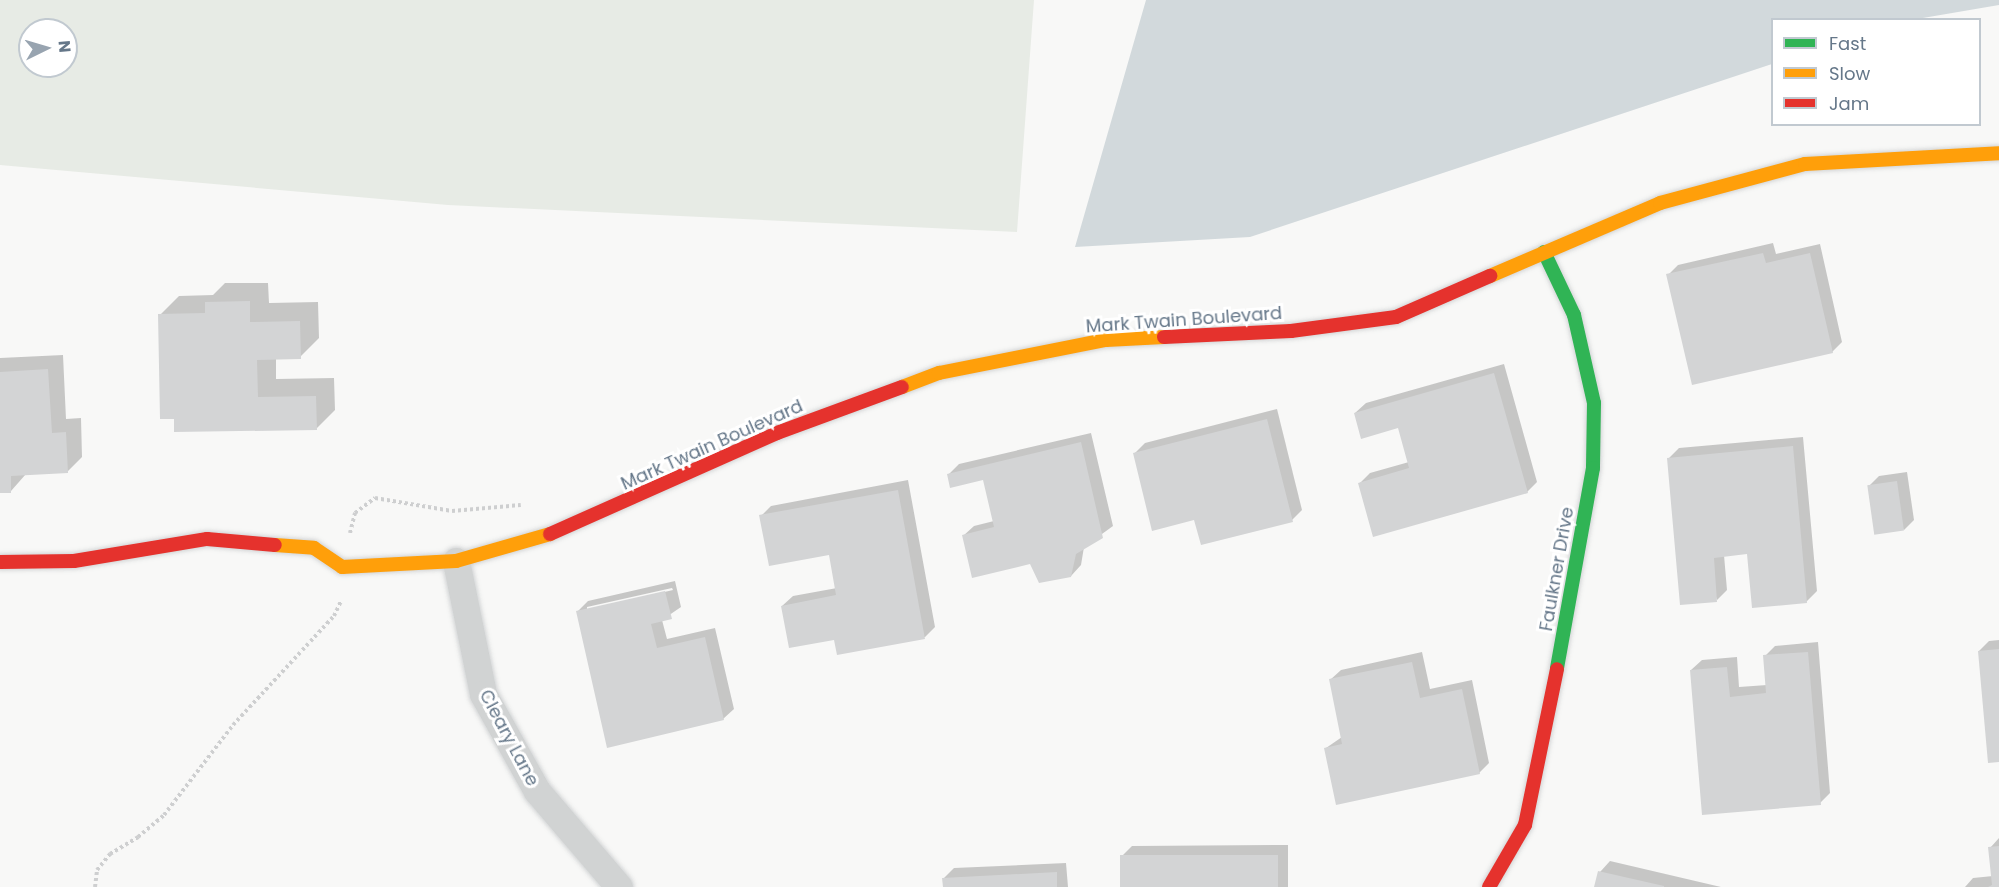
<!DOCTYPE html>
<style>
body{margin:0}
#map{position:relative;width:1999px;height:887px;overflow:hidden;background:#f8f8f7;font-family:Poppins,sans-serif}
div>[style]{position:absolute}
.green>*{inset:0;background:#e7ebe5}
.water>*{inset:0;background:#d2d9dc}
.shadow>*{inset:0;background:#0003}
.building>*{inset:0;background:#d3d4d5;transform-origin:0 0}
.path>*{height:4px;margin-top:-2px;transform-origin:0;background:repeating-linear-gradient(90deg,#cecfd0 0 3px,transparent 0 6px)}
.roads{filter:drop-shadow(0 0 2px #d3d5d6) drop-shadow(0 0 2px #d3d5d6)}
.street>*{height:27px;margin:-13.5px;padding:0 13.5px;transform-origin:13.5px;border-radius:13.5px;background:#d1d3d3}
.fast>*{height:14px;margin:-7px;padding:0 7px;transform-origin:7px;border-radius:7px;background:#30b455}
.slow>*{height:14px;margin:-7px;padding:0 7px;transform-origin:7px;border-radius:7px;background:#ff9f0a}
.jam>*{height:14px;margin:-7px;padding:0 7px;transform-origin:7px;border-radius:7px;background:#e5322d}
span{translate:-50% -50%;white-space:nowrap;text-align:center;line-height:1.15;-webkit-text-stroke:6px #fff;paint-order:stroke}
.street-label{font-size:18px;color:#657789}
.legend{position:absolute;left:1771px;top:18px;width:210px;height:108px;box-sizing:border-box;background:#fff;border:2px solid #c1c9d0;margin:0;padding:8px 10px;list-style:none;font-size:18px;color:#657789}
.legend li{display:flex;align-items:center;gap:12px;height:30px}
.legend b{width:30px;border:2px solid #c1c9d0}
.north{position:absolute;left:18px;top:18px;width:60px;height:60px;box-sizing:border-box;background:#fff;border:2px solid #c1c9d0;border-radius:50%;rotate:85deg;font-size:16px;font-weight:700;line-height:24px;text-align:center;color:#657789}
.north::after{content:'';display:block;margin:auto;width:21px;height:27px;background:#98a4b0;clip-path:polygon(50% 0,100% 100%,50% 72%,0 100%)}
</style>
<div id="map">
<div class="green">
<i style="clip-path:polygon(evenodd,0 0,1034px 0,1017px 232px,448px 205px,0 165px,0 0,30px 30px,66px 30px,66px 66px,30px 66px,30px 30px)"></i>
</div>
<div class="water">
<i style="clip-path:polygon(1146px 0,1999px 0,1999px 5px,1917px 19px,1772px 20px,1772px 64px,1250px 237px,1075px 247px)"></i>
</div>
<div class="shadow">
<i style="clip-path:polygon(1773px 243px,1776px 254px,1820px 244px,1842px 342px,1832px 352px,1668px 275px,1678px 265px)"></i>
<i style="clip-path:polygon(225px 283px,268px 283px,269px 303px,318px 302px,319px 338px,300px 357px,276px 358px,276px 379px,334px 378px,335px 410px,316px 429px,176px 431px,160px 315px,179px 296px,213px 295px)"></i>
<i style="clip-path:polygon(63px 355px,66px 419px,81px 418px,82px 457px,67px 472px,26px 474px,11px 491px,0 492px,0 358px)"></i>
<i style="clip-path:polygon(1504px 364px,1537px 482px,1527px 492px,1360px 483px,1370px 473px,1409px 462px,1399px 426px,1355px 413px,1366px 403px)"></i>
<i style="clip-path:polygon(1277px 409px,1302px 510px,1292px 520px,1196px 518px,1135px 453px,1145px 443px)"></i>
<i style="clip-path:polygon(1091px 433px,1113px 526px,1084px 547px,1081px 565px,1071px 576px,963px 536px,974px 526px,994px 521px,984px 479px,948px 475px,959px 464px)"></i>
<i style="clip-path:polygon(1803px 437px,1817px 591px,1806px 602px,1749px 553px,1724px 555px,1727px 590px,1717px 600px,1669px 458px,1679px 448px)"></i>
<i style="clip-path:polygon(1907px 472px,1914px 520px,1904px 530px,1869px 486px,1879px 476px)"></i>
<i style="clip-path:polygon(908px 480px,935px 627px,925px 637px,835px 638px,782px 606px,793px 596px,837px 588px,830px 553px,761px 516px,771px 506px)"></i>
<i style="clip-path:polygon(evenodd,675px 581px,681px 607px,662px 620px,667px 639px,715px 628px,734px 709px,723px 719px,577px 612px,588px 601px,675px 581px,672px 588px,673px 590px,587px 610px,587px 607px,672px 588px)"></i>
<i style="clip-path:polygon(1999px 640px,1999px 761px,1979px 651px,1989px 641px)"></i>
<i style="clip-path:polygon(1818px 642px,1830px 793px,1820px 803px,1691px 670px,1702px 660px,1737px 657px,1739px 687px,1767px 685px,1765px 656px,1775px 646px)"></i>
<i style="clip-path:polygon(1422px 652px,1430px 689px,1472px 680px,1489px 763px,1479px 773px,1326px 748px,1342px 737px,1330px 680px,1341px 670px)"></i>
<i style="clip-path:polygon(1999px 838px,1999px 887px,1965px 887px,1973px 878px,1993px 876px,1990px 848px)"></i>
<i style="clip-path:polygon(1288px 845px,1288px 887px,1122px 887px,1122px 856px,1132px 846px)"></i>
<i style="clip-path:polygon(1610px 861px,1721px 887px,1596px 887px,1600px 872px)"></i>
<i style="clip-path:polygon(1066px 863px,1068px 887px,944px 887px,944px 878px,954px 868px)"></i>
</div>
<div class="building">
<i style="clip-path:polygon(1763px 253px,1766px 263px,1810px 253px,1833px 353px,1692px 385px,1666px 274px)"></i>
<i style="clip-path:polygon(250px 301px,250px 322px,300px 321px,301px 359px,257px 360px,258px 397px,316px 396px,317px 430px,174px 432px,174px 419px,160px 419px,158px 314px,205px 313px,205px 302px)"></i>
<i style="clip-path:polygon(48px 369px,52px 433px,66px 432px,68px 473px,11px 476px,11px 493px,0 493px,0 372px)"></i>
<i style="clip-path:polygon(1494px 373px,1528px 493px,1373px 537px,1358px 483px,1409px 468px,1398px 428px,1361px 439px,1354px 413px)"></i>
<i style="clip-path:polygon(1267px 419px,1293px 522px,1201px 545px,1194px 520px,1152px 531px,1133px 453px)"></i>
<i style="clip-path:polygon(1081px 442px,1103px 538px,1076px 554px,1071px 577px,1039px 583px,1030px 564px,972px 578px,962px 535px,994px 527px,983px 480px,950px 488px,947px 474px)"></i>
<i style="clip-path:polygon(1793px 446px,1807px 603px,1752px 608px,1747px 554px,1714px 558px,1717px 602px,1680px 605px,1667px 458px)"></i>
<i style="left:1897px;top:481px;width:50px;height:30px;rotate:82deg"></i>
<i style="clip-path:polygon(898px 490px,925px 639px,837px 655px,834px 640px,789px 648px,781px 606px,836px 595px,829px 555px,769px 566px,759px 515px)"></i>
<i style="clip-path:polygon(665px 591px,672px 619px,651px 624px,657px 648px,705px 637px,724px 720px,607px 748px,576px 611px)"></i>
<i style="clip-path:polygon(1999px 649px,1999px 762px,1988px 763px,1978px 651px)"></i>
<i style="clip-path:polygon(1808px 652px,1821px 805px,1702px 815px,1690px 670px,1727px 667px,1730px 697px,1766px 693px,1763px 655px)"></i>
<i style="clip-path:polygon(1412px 662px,1420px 698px,1462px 689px,1480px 774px,1336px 805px,1324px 748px,1342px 744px,1329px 679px)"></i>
<i style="clip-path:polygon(1999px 846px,1999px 887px,1988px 887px,1992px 885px,1988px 847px)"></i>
<i style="left:1278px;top:855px;width:32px;height:158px;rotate:90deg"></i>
<i style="clip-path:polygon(1598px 871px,1664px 886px,1664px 887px,1594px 887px)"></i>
<i style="clip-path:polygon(1057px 872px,1057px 887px,943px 887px,942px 878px)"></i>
</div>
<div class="path">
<i style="left:350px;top:533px;width:21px;rotate:-76deg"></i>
<i style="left:355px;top:513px;width:25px;rotate:-37deg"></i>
<i style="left:375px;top:498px;width:78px;rotate:9.6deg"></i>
<i style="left:452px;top:511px;width:69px;rotate:-5deg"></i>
<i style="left:95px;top:887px;width:17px;rotate:-83deg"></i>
<i style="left:97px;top:870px;width:21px;rotate:-51deg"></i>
<i style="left:110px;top:854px;width:33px;rotate:-31deg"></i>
<i style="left:138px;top:837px;width:34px;rotate:-40deg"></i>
<i style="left:164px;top:815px;width:113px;rotate:-52.5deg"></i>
<i style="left:233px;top:725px;width:149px;rotate:-47.2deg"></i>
<i style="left:334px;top:616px;width:17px;rotate:-65deg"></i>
</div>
<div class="roads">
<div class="street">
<i style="left:456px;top:561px;width:136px;rotate:78.5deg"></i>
<i style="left:483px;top:694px;width:111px;rotate:60.9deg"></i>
<i style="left:537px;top:791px;width:126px;rotate:49.5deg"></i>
</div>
<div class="fast">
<i style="left:1544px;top:252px;width:70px;rotate:64.5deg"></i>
<i style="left:1574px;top:315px;width:90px;rotate:77.2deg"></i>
<i style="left:1594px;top:403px;width:65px;rotate:90.9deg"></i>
<i style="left:1593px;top:468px;width:204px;rotate:100.2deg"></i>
</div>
<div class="slow">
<i style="left:1490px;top:276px;width:185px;rotate:-23.2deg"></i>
<i style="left:1660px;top:203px;width:150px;rotate:-15.1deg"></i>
<i style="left:1805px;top:164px;width:194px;rotate:-3.2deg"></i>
<i style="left:902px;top:387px;width:40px;rotate:-21deg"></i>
<i style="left:939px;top:373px;width:170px;rotate:-11.2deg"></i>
<i style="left:1106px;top:340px;width:58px;rotate:-3deg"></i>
<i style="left:275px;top:545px;width:39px;rotate:4deg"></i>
<i style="left:314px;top:548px;width:34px;rotate:34deg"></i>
<i style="left:342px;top:567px;width:114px;rotate:-3deg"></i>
<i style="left:456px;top:561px;width:98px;rotate:-16deg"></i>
</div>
<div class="jam">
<i style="left:1164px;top:337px;width:127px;rotate:-2.7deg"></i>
<i style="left:1291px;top:331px;width:106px;rotate:-7.6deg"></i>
<i style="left:1396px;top:317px;width:103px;rotate:-23.6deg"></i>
<i style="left:550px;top:534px;width:248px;rotate:-24deg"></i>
<i style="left:777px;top:433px;width:133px;rotate:-20.2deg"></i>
<i style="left:0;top:562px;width:74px;rotate:-0.8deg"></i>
<i style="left:74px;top:561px;width:135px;rotate:-9.4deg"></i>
<i style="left:207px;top:539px;width:68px;rotate:5deg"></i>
<i style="left:1489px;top:887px;width:72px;rotate:-59.9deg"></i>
<i style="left:1525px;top:825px;width:159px;rotate:-78.4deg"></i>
</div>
</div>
<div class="street-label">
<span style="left:1184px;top:320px;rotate:-4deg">Mark Twain Boulevard</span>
<span style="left:712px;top:445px;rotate:-24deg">Mark Twain Boulevard</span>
<span style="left:1557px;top:569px;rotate:-80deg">Faulkner Drive</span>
<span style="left:509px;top:738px;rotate:62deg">Cleary Lane</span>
</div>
<ul class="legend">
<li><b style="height:8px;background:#30b455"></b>Fast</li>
<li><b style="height:8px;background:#ff9f0a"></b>Slow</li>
<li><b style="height:8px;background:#e5322d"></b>Jam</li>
</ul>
<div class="north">N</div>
</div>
